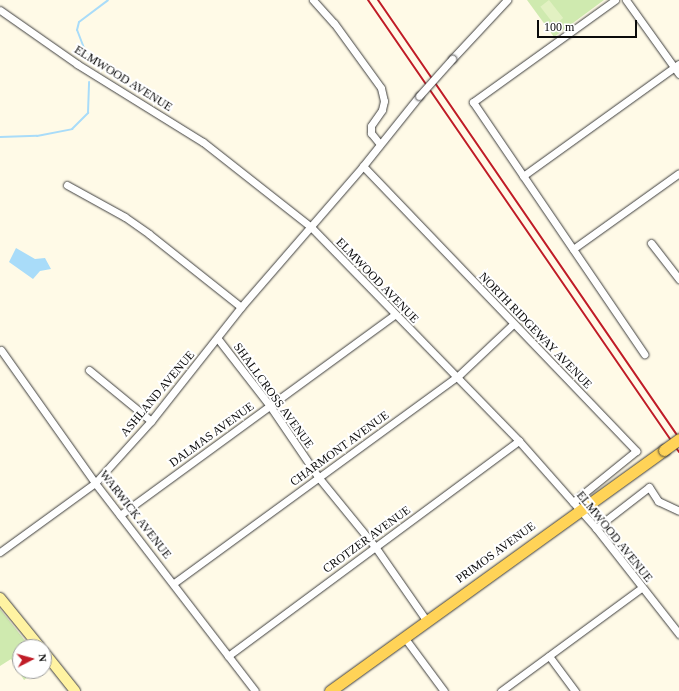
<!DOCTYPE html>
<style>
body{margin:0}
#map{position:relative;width:679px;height:691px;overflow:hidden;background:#fffae7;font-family:Georgia,serif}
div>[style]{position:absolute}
.green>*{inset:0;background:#cfeaaf}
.pitch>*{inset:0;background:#e2f1c2;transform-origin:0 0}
.water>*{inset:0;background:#a9dcf9}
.stream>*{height:2px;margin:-1px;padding:0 1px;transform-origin:1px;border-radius:1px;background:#a9dcf9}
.roads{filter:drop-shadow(0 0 1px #3d3d3d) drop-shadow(0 0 1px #3d3d3d)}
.street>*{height:7px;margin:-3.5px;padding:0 3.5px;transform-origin:3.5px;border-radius:3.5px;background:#fff}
.secondary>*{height:10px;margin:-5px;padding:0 5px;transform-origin:5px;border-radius:5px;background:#fff3a2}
.primary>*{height:11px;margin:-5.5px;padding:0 5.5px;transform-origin:5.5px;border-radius:5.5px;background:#ffd357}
.rail>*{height:2px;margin:-1px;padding:0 1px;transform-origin:1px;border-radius:1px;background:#c01c27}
.bridges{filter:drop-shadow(0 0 1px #3d3d3d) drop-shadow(0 0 1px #3d3d3d)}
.street-bridge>*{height:7px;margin:-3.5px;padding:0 3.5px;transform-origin:3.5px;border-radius:3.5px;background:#fff}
.primary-bridge>*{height:11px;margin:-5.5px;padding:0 5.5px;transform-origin:5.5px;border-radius:5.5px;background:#ffd357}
span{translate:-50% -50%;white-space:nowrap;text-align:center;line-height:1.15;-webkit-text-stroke:4px #fff;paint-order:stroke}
.street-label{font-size:12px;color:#0a0a0a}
.north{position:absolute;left:12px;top:639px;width:40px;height:40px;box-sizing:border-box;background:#fff;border:1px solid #9d9d9d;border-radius:50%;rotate:84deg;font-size:11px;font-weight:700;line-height:16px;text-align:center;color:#0a0a0a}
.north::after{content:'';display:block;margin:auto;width:14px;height:18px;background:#c01c27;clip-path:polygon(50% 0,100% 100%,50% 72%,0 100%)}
.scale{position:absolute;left:537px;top:20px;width:100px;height:18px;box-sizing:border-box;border:2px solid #0a0a0a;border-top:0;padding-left:5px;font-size:12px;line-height:14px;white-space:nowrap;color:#0a0a0a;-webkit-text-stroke:3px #fff;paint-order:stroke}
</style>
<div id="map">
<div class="green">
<i style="clip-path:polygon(527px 0,604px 0,554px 37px)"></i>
<i style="clip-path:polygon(0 609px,30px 647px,20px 647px,20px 671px,38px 671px,24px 680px,11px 659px,0 666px)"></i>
</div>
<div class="pitch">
<i style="left:549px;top:0;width:23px;height:11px;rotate:52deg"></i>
</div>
<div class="water">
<i style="clip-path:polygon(16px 248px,35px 259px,45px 258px,51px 269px,40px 271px,33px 279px,9px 262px)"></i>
</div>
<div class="stream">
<i style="left:95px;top:61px;width:17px;rotate:-130deg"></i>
<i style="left:84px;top:48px;width:19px;rotate:-111deg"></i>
<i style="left:77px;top:30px;width:8px;rotate:-76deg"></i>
<i style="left:79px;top:22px;width:36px;rotate:-37deg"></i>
<i style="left:0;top:137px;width:37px;rotate:-2deg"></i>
<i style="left:37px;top:136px;width:36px;rotate:-11deg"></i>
<i style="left:72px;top:129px;width:23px;rotate:-45deg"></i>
<i style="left:88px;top:113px;width:31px;rotate:-88deg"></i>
</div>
<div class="roads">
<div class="street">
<i style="left:313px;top:0;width:31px;rotate:48deg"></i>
<i style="left:334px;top:23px;width:80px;rotate:54.1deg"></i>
<i style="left:381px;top:88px;width:13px;rotate:77deg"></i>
<i style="left:384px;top:101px;width:9px;rotate:103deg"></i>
<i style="left:382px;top:110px;width:19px;rotate:125deg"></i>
<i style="left:371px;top:126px;width:7px;rotate:90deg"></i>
<i style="left:371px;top:133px;width:14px;rotate:51deg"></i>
<i style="left:615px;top:0;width:175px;rotate:144.3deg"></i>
<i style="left:473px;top:102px;width:305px;rotate:55.8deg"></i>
<i style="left:626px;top:0;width:91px;rotate:54.4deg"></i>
<i style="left:0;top:10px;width:94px;rotate:35deg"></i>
<i style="left:77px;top:64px;width:148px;rotate:31.8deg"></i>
<i style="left:203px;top:142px;width:137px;rotate:38.2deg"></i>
<i style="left:311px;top:227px;width:298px;rotate:45.8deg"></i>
<i style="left:519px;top:441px;width:116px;rotate:48.5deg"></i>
<i style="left:596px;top:528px;width:135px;rotate:51.9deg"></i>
<i style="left:452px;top:59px;width:81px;rotate:-47deg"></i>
<i style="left:363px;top:166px;width:395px;rotate:46.2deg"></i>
<i style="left:636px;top:451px;width:81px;rotate:141deg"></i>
<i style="left:523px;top:176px;width:192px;rotate:-35.7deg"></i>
<i style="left:67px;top:185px;width:66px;rotate:28.9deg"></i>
<i style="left:125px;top:217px;width:29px;rotate:35deg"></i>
<i style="left:149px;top:234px;width:117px;rotate:38.4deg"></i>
<i style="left:651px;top:243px;width:46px;rotate:52.1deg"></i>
<i style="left:573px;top:249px;width:130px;rotate:-35.6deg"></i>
<i style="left:218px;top:339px;width:85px;rotate:52.2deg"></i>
<i style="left:270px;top:406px;width:87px;rotate:55.8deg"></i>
<i style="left:319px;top:478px;width:90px;rotate:50.8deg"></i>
<i style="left:376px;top:548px;width:88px;rotate:55.2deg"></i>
<i style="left:1px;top:350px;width:163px;rotate:54.7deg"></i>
<i style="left:95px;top:483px;width:262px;rotate:52.4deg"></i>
<i style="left:89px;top:370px;width:80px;rotate:39.4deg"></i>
<i style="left:120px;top:515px;width:339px;rotate:-36.1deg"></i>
<i style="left:596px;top:528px;width:67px;rotate:-37.7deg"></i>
<i style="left:649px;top:487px;width:17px;rotate:57deg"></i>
<i style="left:658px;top:501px;width:23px;rotate:25deg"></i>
<i style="left:0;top:552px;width:117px;rotate:-36deg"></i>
<i style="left:95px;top:483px;width:84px;rotate:-47.9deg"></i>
<i style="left:151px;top:421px;width:145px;rotate:-51.7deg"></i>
<i style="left:241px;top:307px;width:186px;rotate:-49.1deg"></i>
<i style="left:363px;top:166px;width:90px;rotate:-51.3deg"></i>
<i style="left:174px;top:583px;width:350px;rotate:-36.1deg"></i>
<i style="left:457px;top:377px;width:77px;rotate:-43.4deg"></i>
<i style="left:404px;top:637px;width:67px;rotate:53.5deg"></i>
<i style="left:228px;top:656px;width:362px;rotate:-36.5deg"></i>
<i style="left:549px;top:656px;width:44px;rotate:53.4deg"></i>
<i style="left:501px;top:691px;width:174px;rotate:-36.3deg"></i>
</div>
<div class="secondary">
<i style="left:0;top:598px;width:63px;rotate:50.8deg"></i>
<i style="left:44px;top:652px;width:50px;rotate:51.5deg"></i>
</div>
<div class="primary">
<i style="left:330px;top:691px;width:412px;rotate:-35.8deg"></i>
</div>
</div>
<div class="rail">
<i style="left:368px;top:0;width:549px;rotate:55.47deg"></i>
<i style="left:378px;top:0;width:531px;rotate:55.5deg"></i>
</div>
<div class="bridges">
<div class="street-bridge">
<i style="left:419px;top:96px;width:50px;rotate:-48.3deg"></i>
</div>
<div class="primary-bridge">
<i style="left:664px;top:450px;width:19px;rotate:-36deg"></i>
</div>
</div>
<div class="street-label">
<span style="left:123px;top:79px;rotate:32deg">ELMWOOD AVENUE</span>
<span style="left:377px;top:281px;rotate:46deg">ELMWOOD AVENUE</span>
<span style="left:535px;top:331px;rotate:46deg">NORTH RIDGEWAY AVENUE</span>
<span style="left:158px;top:394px;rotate:-50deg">ASHLAND AVENUE</span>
<span style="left:273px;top:396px;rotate:54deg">SHALLCROSS AVENUE</span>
<span style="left:212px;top:435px;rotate:-36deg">DALMAS AVENUE</span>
<span style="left:340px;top:449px;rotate:-36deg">CHARMONT AVENUE</span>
<span style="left:135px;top:515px;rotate:52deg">WARWICK AVENUE</span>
<span style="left:614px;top:537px;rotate:51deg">ELMWOOD AVENUE</span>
<span style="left:367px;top:540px;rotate:-36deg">CROTZER AVENUE</span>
<span style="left:496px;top:553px;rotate:-36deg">PRIMOS AVENUE</span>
</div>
<div class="north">N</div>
<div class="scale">100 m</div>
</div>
